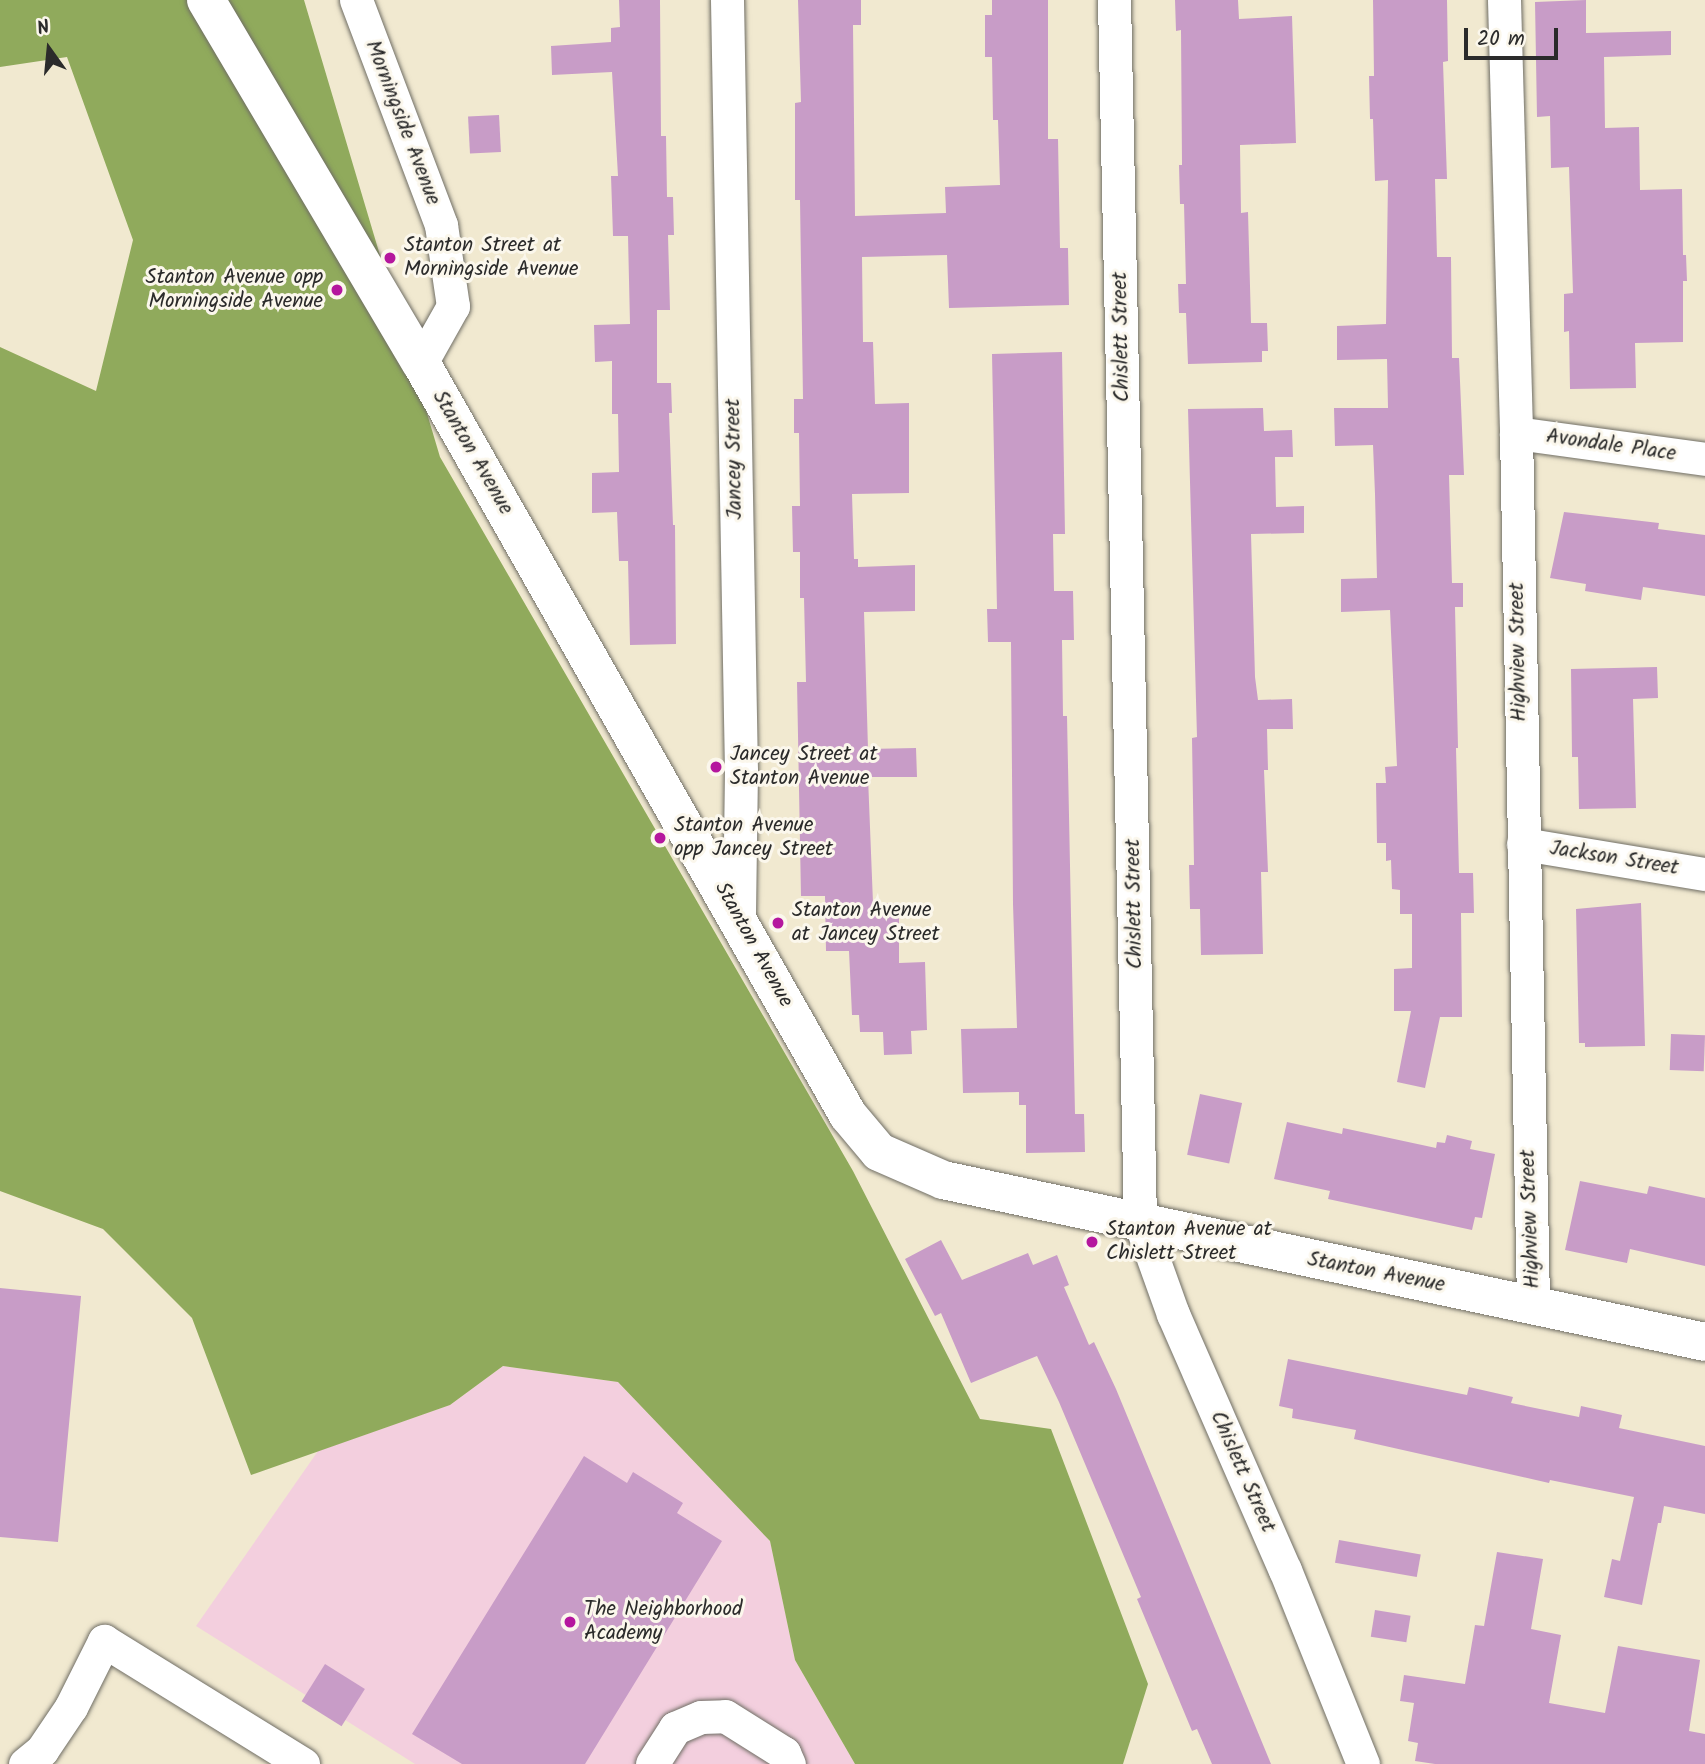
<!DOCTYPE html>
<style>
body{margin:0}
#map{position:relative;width:1705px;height:1764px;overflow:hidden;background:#f1e9d0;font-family:Kalam,sans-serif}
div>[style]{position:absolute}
.built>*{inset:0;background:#f3cfde}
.forest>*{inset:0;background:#90aa5c}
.building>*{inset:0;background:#c89cc7;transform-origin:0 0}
.roads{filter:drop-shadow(0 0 2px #706e65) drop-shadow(0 0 2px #706e65)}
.minor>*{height:33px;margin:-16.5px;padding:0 16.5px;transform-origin:16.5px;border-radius:16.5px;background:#fff}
.tertiary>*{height:38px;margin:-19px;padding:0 19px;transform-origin:19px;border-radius:19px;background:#fff}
.dots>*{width:19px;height:19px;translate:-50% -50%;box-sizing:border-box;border:4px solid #fbf7ec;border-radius:50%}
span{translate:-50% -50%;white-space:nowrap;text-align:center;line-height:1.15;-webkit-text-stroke:6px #fbf7ec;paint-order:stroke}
.street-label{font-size:21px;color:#2b2b2b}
.poi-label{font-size:21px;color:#2b2b2b}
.left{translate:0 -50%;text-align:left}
.right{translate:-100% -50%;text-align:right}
.north{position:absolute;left:14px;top:14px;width:70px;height:70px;-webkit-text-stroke:5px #fbf7ec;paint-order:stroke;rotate:345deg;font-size:19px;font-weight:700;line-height:28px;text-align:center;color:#2b2b2b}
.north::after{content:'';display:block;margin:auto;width:24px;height:32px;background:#2b2b2b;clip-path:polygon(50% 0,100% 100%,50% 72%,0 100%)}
.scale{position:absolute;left:1464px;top:28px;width:94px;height:32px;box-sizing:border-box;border:4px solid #2b2b2b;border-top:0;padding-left:9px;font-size:21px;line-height:24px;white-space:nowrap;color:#2b2b2b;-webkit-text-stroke:5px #fbf7ec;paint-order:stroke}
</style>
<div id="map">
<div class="built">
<i style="clip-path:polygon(503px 1366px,618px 1382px,770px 1541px,795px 1660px,855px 1764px,415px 1764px,196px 1626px,318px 1451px,450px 1405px)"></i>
</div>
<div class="forest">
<i style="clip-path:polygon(0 0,304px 0,440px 457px,853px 1171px,980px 1419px,1051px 1429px,1148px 1684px,1123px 1764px,855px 1764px,795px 1660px,770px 1541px,618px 1382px,503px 1366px,450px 1405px,251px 1475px,192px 1318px,103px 1229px,0 1191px,0 347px,96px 391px,133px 240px,67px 57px,0 67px)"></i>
</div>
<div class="building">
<i style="clip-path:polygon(619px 0,660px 0,661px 136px,666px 136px,667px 197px,673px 197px,674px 235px,668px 235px,670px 310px,657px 310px,657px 383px,671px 383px,672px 413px,669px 413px,673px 525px,675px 525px,676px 644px,630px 645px,628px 561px,619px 561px,617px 512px,592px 513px,592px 473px,619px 472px,618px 414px,612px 414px,612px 361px,595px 362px,594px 325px,630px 324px,628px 236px,613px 236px,611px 176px,618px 176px,612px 72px,552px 75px,551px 46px,611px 42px,611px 28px,620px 27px)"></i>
<i style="clip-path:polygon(798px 0,861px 0,861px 25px,853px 25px,855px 216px,946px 213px,945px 187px,1000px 185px,998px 120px,993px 120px,992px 57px,985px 57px,985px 15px,992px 15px,992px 0,1048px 0,1048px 139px,1058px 139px,1060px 248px,1068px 248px,1069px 305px,949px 308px,947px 255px,862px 257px,863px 342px,873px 342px,875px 404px,909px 403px,909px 493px,852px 494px,854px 559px,858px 559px,858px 567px,915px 565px,915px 611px,864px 612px,868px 749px,916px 748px,917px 777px,868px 777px,873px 903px,899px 903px,899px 963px,925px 962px,927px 1030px,911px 1031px,912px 1054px,884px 1055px,883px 1032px,860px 1032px,859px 1015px,852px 1015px,849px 951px,826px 951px,825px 896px,801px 896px,797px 682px,806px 682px,804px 598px,800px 598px,800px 552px,793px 552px,792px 506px,800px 506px,799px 433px,794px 433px,794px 399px,803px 399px,800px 200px,795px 200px,795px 103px,801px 102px)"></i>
<i style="clip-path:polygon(1175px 0,1238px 0,1239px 19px,1292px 16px,1296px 143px,1240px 145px,1241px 213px,1248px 212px,1251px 323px,1267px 323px,1268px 351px,1262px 351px,1262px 362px,1188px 364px,1186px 313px,1179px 313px,1178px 284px,1186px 284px,1184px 204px,1180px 204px,1179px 165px,1182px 165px,1181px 30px,1176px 31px)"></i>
<i style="clip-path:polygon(1373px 0,1447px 0,1448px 61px,1443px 62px,1447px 179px,1435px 179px,1437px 257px,1451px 257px,1452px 358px,1459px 358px,1464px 475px,1449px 475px,1452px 583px,1463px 583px,1463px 607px,1455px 607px,1458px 748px,1456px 748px,1459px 873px,1473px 873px,1474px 913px,1461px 913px,1462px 1017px,1440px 1017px,1425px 1088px,1397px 1082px,1411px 1011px,1394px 1011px,1394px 969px,1412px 968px,1412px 914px,1400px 914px,1400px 890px,1392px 889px,1391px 860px,1386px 861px,1386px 843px,1377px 843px,1376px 783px,1386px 783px,1385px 767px,1397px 766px,1390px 610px,1341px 612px,1341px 579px,1377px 578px,1375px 494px,1373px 445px,1335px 446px,1334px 408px,1388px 408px,1387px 359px,1337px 360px,1337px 326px,1386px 324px,1388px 180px,1375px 181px,1373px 119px,1370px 119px,1369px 76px,1374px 76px)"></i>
<i style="clip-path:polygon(1586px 0,1586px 33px,1671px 31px,1671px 55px,1604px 57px,1605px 128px,1639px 127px,1640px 190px,1682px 189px,1683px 255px,1686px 255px,1687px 281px,1683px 281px,1683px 342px,1635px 343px,1636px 388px,1570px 389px,1569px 331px,1564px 332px,1564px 294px,1573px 293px,1569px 167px,1551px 168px,1550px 116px,1537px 117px,1535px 2px)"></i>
<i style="left:499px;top:115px;width:37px;height:31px;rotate:87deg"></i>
<i style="clip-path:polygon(1062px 352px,1065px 534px,1053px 534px,1054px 591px,1073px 591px,1074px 640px,1062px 640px,1063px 716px,1067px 716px,1075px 1114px,1084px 1114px,1085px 1152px,1026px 1153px,1026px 1105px,1019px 1105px,1019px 1092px,963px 1093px,961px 1029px,1017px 1028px,1013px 904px,1011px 642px,988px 642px,987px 609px,997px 609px,992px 354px)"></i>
<i style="clip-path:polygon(1263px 408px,1264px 431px,1292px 430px,1293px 457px,1275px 457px,1276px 507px,1304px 506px,1304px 533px,1251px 534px,1255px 677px,1258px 700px,1292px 699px,1293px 729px,1267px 729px,1268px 770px,1264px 770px,1268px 872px,1261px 872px,1263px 954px,1201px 955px,1200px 909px,1190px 909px,1189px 865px,1194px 865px,1192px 738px,1197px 737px,1188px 409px)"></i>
<i style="clip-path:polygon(1564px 512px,1659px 523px,1658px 529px,1705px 535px,1705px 596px,1643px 587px,1641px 600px,1585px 591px,1586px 584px,1550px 578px)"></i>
<i style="clip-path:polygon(1657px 667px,1658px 698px,1633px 699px,1636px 808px,1579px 809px,1578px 757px,1572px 757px,1571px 669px)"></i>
<i style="clip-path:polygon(1641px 903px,1645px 1046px,1585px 1047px,1585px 1043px,1579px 1043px,1576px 909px)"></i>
<i style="left:1671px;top:1034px;width:34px;height:36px;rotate:2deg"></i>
<i style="left:1200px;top:1094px;width:43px;height:62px;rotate:12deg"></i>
<i style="clip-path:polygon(1287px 1122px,1342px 1134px,1343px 1128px,1436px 1148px,1437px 1142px,1445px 1143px,1447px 1135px,1472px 1141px,1470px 1149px,1495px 1154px,1482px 1218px,1475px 1217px,1472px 1230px,1328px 1199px,1330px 1191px,1274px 1179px)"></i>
<i style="clip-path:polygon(1580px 1181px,1647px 1194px,1649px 1186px,1705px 1198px,1705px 1266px,1630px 1249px,1627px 1263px,1565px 1250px)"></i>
<i style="clip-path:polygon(941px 1240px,962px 1280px,1028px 1253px,1033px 1265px,1057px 1255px,1069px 1285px,1064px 1287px,1089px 1345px,1094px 1342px,1116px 1389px,1271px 1764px,1212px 1764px,1197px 1729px,1192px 1731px,1137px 1599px,1141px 1597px,1059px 1402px,1037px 1356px,971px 1383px,941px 1313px,935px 1316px,905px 1259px)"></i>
<i style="clip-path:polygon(0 1288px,81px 1296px,58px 1542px,0 1537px)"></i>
<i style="clip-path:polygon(1288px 1359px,1467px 1395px,1469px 1387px,1513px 1397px,1511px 1403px,1579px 1417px,1581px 1406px,1622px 1415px,1619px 1428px,1705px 1446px,1705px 1514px,1664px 1506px,1661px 1523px,1658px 1523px,1642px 1605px,1604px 1597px,1612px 1559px,1620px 1561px,1634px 1497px,1550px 1480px,1549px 1483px,1354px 1439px,1356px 1430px,1292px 1418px,1293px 1409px,1279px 1406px)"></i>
<i style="clip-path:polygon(584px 1456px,627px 1483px,633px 1472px,683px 1503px,677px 1513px,722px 1541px,585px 1764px,462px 1764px,412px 1734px)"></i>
<i style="left:1339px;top:1540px;width:83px;height:23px;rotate:10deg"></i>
<i style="clip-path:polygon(1497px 1552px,1543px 1559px,1531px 1629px,1561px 1635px,1549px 1703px,1605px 1713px,1618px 1646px,1700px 1660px,1689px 1731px,1705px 1734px,1705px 1764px,1435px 1764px,1415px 1761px,1418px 1743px,1408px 1741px,1414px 1703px,1400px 1701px,1404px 1675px,1465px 1684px,1475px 1625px,1484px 1626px)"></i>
<i style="left:1375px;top:1610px;width:36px;height:27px;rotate:9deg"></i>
<i style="left:325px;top:1664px;width:47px;height:44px;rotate:32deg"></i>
</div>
<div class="roads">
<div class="minor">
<i style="left:356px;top:0;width:241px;rotate:69.3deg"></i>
<i style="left:441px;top:225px;width:82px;rotate:81.6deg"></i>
<i style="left:453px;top:306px;width:65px;rotate:119.3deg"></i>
<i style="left:727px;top:0;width:771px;rotate:88.96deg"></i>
<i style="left:741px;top:771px;width:148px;rotate:90.8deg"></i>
<i style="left:1114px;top:0;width:1222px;rotate:88.78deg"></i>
<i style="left:1140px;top:1222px;width:98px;rotate:70.3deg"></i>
<i style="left:1173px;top:1314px;width:279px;rotate:66.4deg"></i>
<i style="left:1285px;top:1570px;width:209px;rotate:68.1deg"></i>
<i style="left:1504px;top:0;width:433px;rotate:88.4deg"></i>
<i style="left:1516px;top:433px;width:871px;rotate:88.88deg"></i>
<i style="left:1516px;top:433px;width:191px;rotate:7.8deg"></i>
<i style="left:1523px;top:844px;width:184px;rotate:9.4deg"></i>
<i style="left:25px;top:1764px;width:22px;rotate:-39deg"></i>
<i style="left:42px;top:1750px;width:52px;rotate:-56deg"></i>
<i style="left:71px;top:1707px;width:74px;rotate:-63.4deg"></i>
<i style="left:104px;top:1641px;width:234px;rotate:31.7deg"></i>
<i style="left:652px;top:1764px;width:43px;rotate:-57.4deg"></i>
<i style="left:675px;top:1728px;width:28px;rotate:-23deg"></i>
<i style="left:701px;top:1717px;width:24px;rotate:-2deg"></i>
<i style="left:725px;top:1716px;width:70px;rotate:32.1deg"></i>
<i style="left:784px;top:1753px;width:12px;rotate:66deg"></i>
</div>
<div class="tertiary">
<i style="left:206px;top:0;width:422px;rotate:59.4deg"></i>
<i style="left:421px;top:363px;width:865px;rotate:60.41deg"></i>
<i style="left:848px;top:1115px;width:48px;rotate:50deg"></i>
<i style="left:879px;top:1152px;width:70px;rotate:23.6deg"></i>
<i style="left:943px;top:1180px;width:779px;rotate:12deg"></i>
</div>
</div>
<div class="dots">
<i style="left:390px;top:258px;background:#b5179e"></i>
<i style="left:337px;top:290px;background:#b5179e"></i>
<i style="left:716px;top:767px;background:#b5179e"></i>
<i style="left:660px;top:838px;background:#b5179e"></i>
<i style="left:778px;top:923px;background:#b5179e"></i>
<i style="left:1092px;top:1242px;background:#b5179e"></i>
<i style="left:570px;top:1622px;background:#b5179e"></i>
</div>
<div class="street-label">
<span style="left:402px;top:123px;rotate:69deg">Morningside Avenue</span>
<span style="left:1122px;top:337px;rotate:-91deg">Chislett Street</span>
<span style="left:1611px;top:446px;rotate:8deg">Avondale Place</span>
<span style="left:472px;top:453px;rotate:60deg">Stanton Avenue</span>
<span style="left:735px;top:459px;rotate:-91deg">Jancey Street</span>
<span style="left:1519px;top:652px;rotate:-91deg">Highview Street</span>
<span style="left:1614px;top:859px;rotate:9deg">Jackson Street</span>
<span style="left:1135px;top:904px;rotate:-91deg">Chislett Street</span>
<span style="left:753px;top:945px;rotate:61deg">Stanton Avenue</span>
<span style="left:1531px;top:1219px;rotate:-92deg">Highview Street</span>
<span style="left:1376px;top:1273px;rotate:11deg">Stanton Avenue</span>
<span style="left:1242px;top:1472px;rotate:66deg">Chislett Street</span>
</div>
<div class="poi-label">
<span class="left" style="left:404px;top:258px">Stanton Street at<br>Morningside Avenue</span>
<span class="right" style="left:323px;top:290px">Stanton Avenue opp<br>Morningside Avenue</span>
<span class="left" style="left:730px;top:767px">Jancey Street at<br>Stanton Avenue</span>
<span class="left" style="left:674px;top:838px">Stanton Avenue<br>opp Jancey Street</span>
<span class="left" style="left:792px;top:923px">Stanton Avenue<br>at Jancey Street</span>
<span class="left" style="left:1106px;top:1242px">Stanton Avenue at<br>Chislett Street</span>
<span class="left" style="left:584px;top:1622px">The Neighborhood<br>Academy</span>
</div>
<div class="north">N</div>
<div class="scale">20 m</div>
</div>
